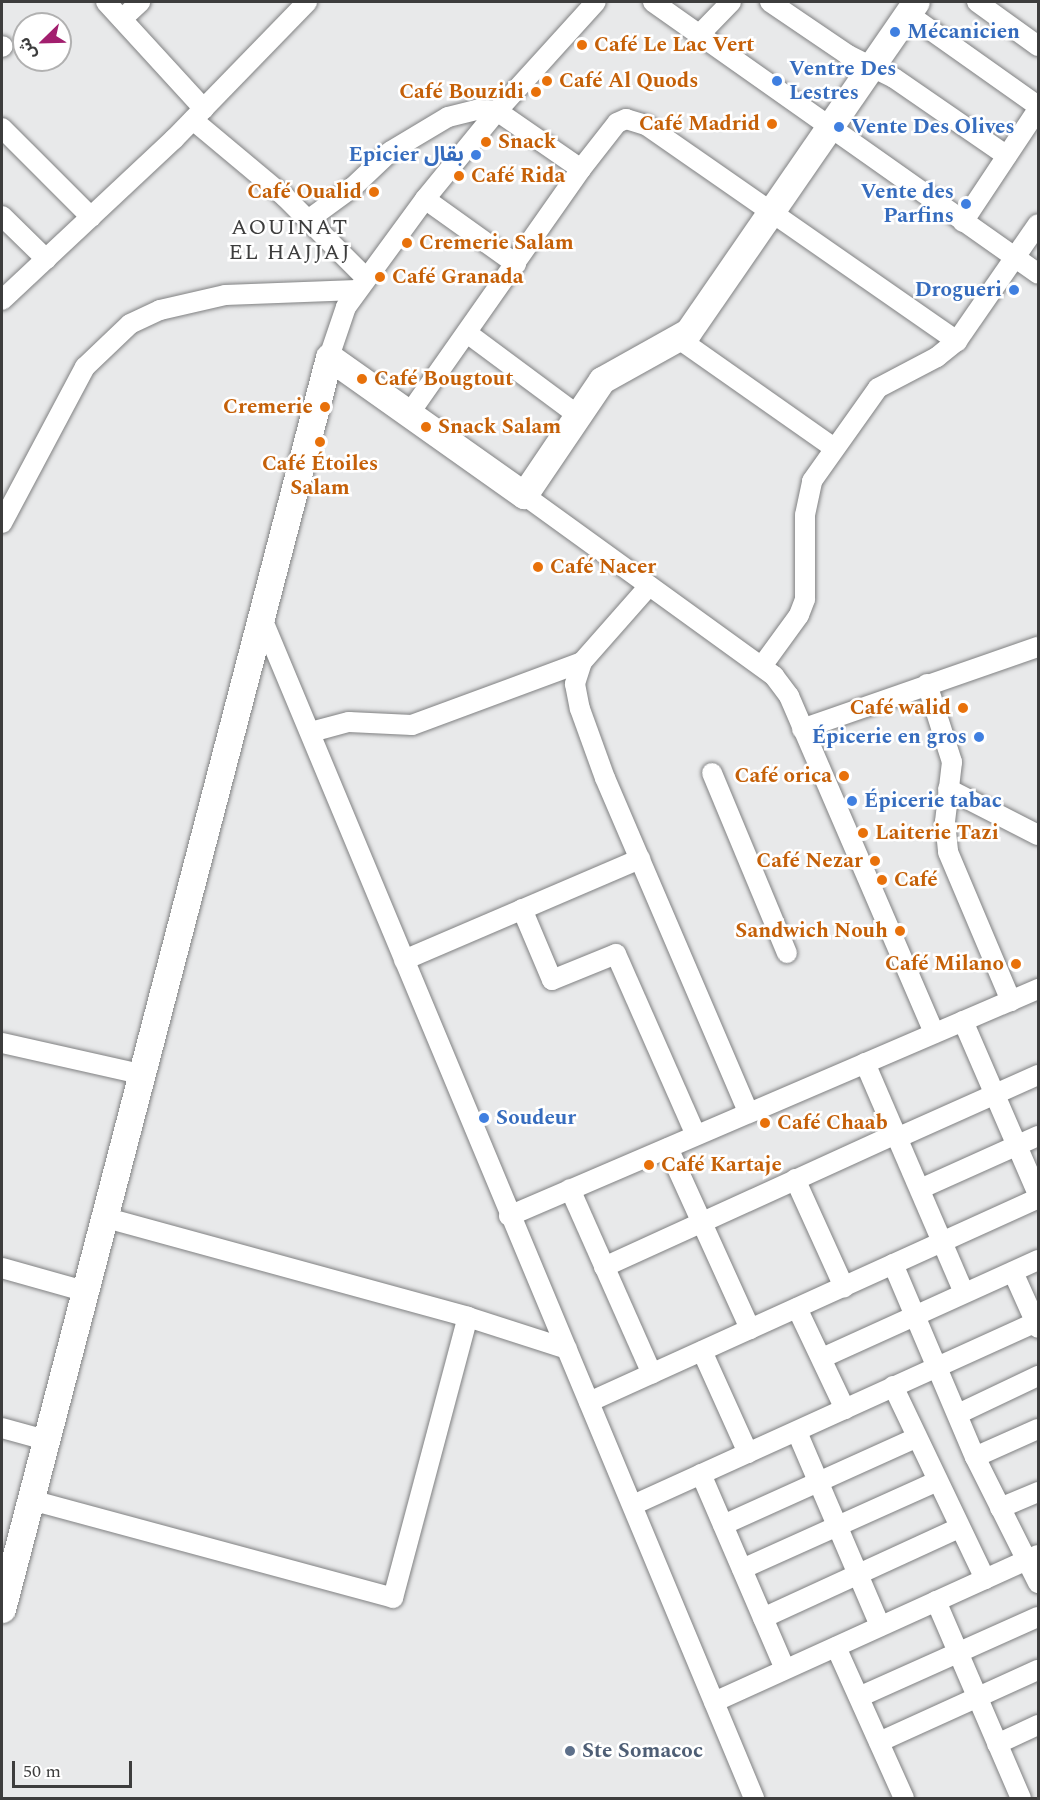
<!DOCTYPE html>
<meta charset="utf-8">
<style>
body{margin:0}
#map{position:relative;width:1040px;height:1800px;overflow:hidden;background:#e8e9ea;font-family:Spectral,"Noto Sans Arabic",serif}
div>[style]{position:absolute}
.roads{filter:drop-shadow(0 0 2px #808182) drop-shadow(0 0 2px #808182)}
.street>*{height:20px;margin:-10px;padding:0 10px;transform-origin:10px;border-radius:10px;background:#fff}
.secondary>*{height:27px;margin:-13.5px;padding:0 13.5px;transform-origin:13.5px;border-radius:13.5px;background:#fff}
.dots>*{width:16px;height:16px;translate:-50% -50%;box-sizing:border-box;border:3px solid #fff;border-radius:50%}
span{translate:-50% -50%;white-space:nowrap;text-align:center;line-height:1.15;-webkit-text-stroke:5px #fff;paint-order:stroke}
.shop-label{font-size:21px;color:#366cbe;font-weight:700}
.left{translate:0 -50%;text-align:left}
.right{translate:-100% -50%;text-align:right}
.food-label{font-size:21px;color:#c56008;font-weight:700}
.service-label{font-size:21px;color:#4e5e75;font-weight:700}
.neighbourhood-label{font-size:22px;color:#3d3d3d;letter-spacing:1.5px}
.frame{position:absolute;inset:0;border:3px solid #3d3d3d;pointer-events:none}
.north{position:absolute;left:12px;top:12px;width:60px;height:60px;box-sizing:border-box;background:#fff;border:2px solid #b1b1b1;border-radius:50%;rotate:247deg;font-size:16px;font-weight:700;line-height:24px;text-align:center;color:#3d3d3d}
.north::after{content:'';display:block;margin:auto;width:21px;height:27px;background:#a21f6e;clip-path:polygon(50% 0,100% 100%,50% 72%,0 100%)}
.scale{position:absolute;left:12px;top:1761px;width:120px;height:27px;box-sizing:border-box;border:3px solid #3d3d3d;border-top:0;padding-left:8px;font-size:18px;line-height:21px;white-space:nowrap;color:#3d3d3d;-webkit-text-stroke:4px #fff;paint-order:stroke}
</style>
<div id="map">
<div class="roads">
<div class="street">
<i style="left:106px;top:2px;width:145px;rotate:47.5deg"></i>
<i style="left:653px;top:2px;width:471px;rotate:35.2deg"></i>
<i style="left:770px;top:2px;width:94px;rotate:34.2deg"></i>
<i style="left:848px;top:55px;width:51px;rotate:26.6deg"></i>
<i style="left:894px;top:78px;width:137px;rotate:34.6deg"></i>
<i style="left:977px;top:2px;width:75px;rotate:35.8deg"></i>
<i style="left:908px;top:14px;width:159px;rotate:35.3deg"></i>
<i style="left:122px;top:19px;width:25px;rotate:-43deg"></i>
<i style="left:699px;top:35px;width:46px;rotate:-45.9deg"></i>
<i style="left:2px;top:47px;width:1px;rotate:-45deg"></i>
<i style="left:193px;top:120px;width:120px;rotate:39.9deg"></i>
<i style="left:285px;top:197px;width:115px;rotate:45deg"></i>
<i style="left:2px;top:128px;width:126px;rotate:45deg"></i>
<i style="left:425px;top:199px;width:112px;rotate:35.5deg"></i>
<i style="left:2px;top:216px;width:62px;rotate:44.3deg"></i>
<i style="left:308px;top:220px;width:56px;rotate:-36.3deg"></i>
<i style="left:353px;top:187px;width:52px;rotate:-43.5deg"></i>
<i style="left:391px;top:151px;width:66px;rotate:-30.8deg"></i>
<i style="left:448px;top:117px;width:30px;rotate:-14deg"></i>
<i style="left:477px;top:110px;width:20px;rotate:3deg"></i>
<i style="left:497px;top:111px;width:102px;rotate:34.6deg"></i>
<i style="left:963px;top:222px;width:136px;rotate:-56.4deg"></i>
<i style="left:2px;top:300px;width:236px;rotate:-43.1deg"></i>
<i style="left:174px;top:139px;width:191px;rotate:-45.8deg"></i>
<i style="left:467px;top:333px;width:136px;rotate:36.6deg"></i>
<i style="left:679px;top:339px;width:189px;rotate:35.1deg"></i>
<i style="left:329px;top:357px;width:53px;rotate:-71.2deg"></i>
<i style="left:346px;top:307px;width:134px;rotate:-53.8deg"></i>
<i style="left:425px;top:199px;width:114px;rotate:-50.7deg"></i>
<i style="left:497px;top:111px;width:147px;rotate:-47.8deg"></i>
<i style="left:409px;top:414px;width:299px;rotate:-54.9deg"></i>
<i style="left:581px;top:169px;width:58px;rotate:-52deg"></i>
<i style="left:617px;top:123px;width:10px;rotate:-24deg"></i>
<i style="left:626px;top:119px;width:21px;rotate:17deg"></i>
<i style="left:646px;top:125px;width:379px;rotate:34.8deg"></i>
<i style="left:524px;top:495px;width:309px;rotate:35.9deg"></i>
<i style="left:774px;top:676px;width:25px;rotate:53deg"></i>
<i style="left:789px;top:696px;width:367px;rotate:66.7deg"></i>
<i style="left:2px;top:523px;width:177px;rotate:-62deg"></i>
<i style="left:85px;top:367px;width:62px;rotate:-43.7deg"></i>
<i style="left:130px;top:324px;width:33px;rotate:-25deg"></i>
<i style="left:160px;top:310px;width:67px;rotate:-13deg"></i>
<i style="left:225px;top:295px;width:132px;rotate:-2.2deg"></i>
<i style="left:649px;top:586px;width:101px;rotate:131.4deg"></i>
<i style="left:582px;top:662px;width:23px;rotate:108deg"></i>
<i style="left:575px;top:684px;width:25px;rotate:79deg"></i>
<i style="left:580px;top:709px;width:73px;rotate:70.1deg"></i>
<i style="left:605px;top:778px;width:363px;rotate:66.8deg"></i>
<i style="left:261px;top:616px;width:1281px;rotate:67.36deg"></i>
<i style="left:762px;top:666px;width:63px;rotate:-54deg"></i>
<i style="left:799px;top:615px;width:17px;rotate:-69deg"></i>
<i style="left:805px;top:599px;width:84px;rotate:-90deg"></i>
<i style="left:805px;top:515px;width:35px;rotate:-78deg"></i>
<i style="left:812px;top:481px;width:114px;rotate:-54.6deg"></i>
<i style="left:878px;top:388px;width:67px;rotate:-27.7deg"></i>
<i style="left:937px;top:357px;width:26px;rotate:-39deg"></i>
<i style="left:957px;top:341px;width:142px;rotate:-55.3deg"></i>
<i style="left:927px;top:684px;width:82px;rotate:72.2deg"></i>
<i style="left:952px;top:762px;width:60px;rotate:96.7deg"></i>
<i style="left:945px;top:822px;width:30px;rotate:84deg"></i>
<i style="left:948px;top:852px;width:162px;rotate:67.1deg"></i>
<i style="left:802px;top:729px;width:250px;rotate:-19.2deg"></i>
<i style="left:311px;top:732px;width:39px;rotate:-15deg"></i>
<i style="left:349px;top:722px;width:63px;rotate:2.7deg"></i>
<i style="left:412px;top:725px;width:181px;rotate:-20.3deg"></i>
<i style="left:712px;top:773px;width:195px;rotate:67.4deg"></i>
<i style="left:948px;top:789px;width:101px;rotate:27.1deg"></i>
<i style="left:522px;top:909px;width:77px;rotate:67.1deg"></i>
<i style="left:552px;top:980px;width:69px;rotate:-22.1deg"></i>
<i style="left:616px;top:954px;width:198px;rotate:66.2deg"></i>
<i style="left:404px;top:960px;width:257px;rotate:-23.2deg"></i>
<i style="left:963px;top:1021px;width:189px;rotate:66.6deg"></i>
<i style="left:2px;top:1043px;width:142px;rotate:12.6deg"></i>
<i style="left:865px;top:1063px;width:250px;rotate:66.7deg"></i>
<i style="left:897px;top:1138px;width:154px;rotate:-24.1deg"></i>
<i style="left:668px;top:1148px;width:199px;rotate:65.6deg"></i>
<i style="left:795px;top:1179px;width:119px;rotate:65.6deg"></i>
<i style="left:570px;top:1189px;width:202px;rotate:66.1deg"></i>
<i style="left:920px;top:1189px;width:129px;rotate:-24.2deg"></i>
<i style="left:509px;top:1216px;width:576px;rotate:-23.22deg"></i>
<i style="left:103px;top:1217px;width:378px;rotate:15.3deg"></i>
<i style="left:468px;top:1317px;width:104px;rotate:17.9deg"></i>
<i style="left:893px;top:1264px;width:210px;rotate:67deg"></i>
<i style="left:975px;top:1457px;width:141px;rotate:63.4deg"></i>
<i style="left:604px;top:1267px;width:321px;rotate:-24.5deg"></i>
<i style="left:2px;top:1268px;width:85px;rotate:15.7deg"></i>
<i style="left:1013px;top:1272px;width:61px;rotate:65.9deg"></i>
<i style="left:797px;top:1308px;width:112px;rotate:64.6deg"></i>
<i style="left:702px;top:1351px;width:112px;rotate:65.7deg"></i>
<i style="left:822px;top:1358px;width:237px;rotate:-24.4deg"></i>
<i style="left:893px;top:1386px;width:214px;rotate:64.5deg"></i>
<i style="left:589px;top:1402px;width:493px;rotate:-24.4deg"></i>
<i style="left:958px;top:1414px;width:89px;rotate:-25.4deg"></i>
<i style="left:2px;top:1428px;width:46px;rotate:15.3deg"></i>
<i style="left:797px;top:1432px;width:211px;rotate:66.8deg"></i>
<i style="left:975px;top:1457px;width:69px;rotate:-24deg"></i>
<i style="left:701px;top:1474px;width:212px;rotate:66.7deg"></i>
<i style="left:31px;top:1500px;width:375px;rotate:15.1deg"></i>
<i style="left:393px;top:1598px;width:291px;rotate:-75.1deg"></i>
<i style="left:633px;top:1505px;width:445px;rotate:-24.4deg"></i>
<i style="left:1000px;top:1508px;width:41px;rotate:-22.8deg"></i>
<i style="left:723px;top:1525px;width:212px;rotate:-24.3deg"></i>
<i style="left:742px;top:1569px;width:213px;rotate:-24.2deg"></i>
<i style="left:936px;top:1601px;width:215px;rotate:66.7deg"></i>
<i style="left:763px;top:1618px;width:216px;rotate:-24.7deg"></i>
<i style="left:836px;top:1647px;width:166px;rotate:65.8deg"></i>
<i style="left:859px;top:1697px;width:196px;rotate:-24.1deg"></i>
<i style="left:714px;top:1702px;width:356px;rotate:-24.4deg"></i>
<i style="left:879px;top:1742px;width:175px;rotate:-24.4deg"></i>
<i style="left:997px;top:1744px;width:45px;rotate:-24.9deg"></i>
</div>
<div class="secondary">
<i style="left:2px;top:1609px;width:1294px;rotate:-75.36deg"></i>
<i style="left:329px;top:357px;width:239px;rotate:35.3deg"></i>
<i style="left:524px;top:495px;width:139px;rotate:-55.9deg"></i>
<i style="left:602px;top:380px;width:98px;rotate:-29.2deg"></i>
<i style="left:688px;top:332px;width:401px;rotate:-55.4deg"></i>
</div>
</div>
<div class="dots">
<i style="left:895px;top:32px;background:#3f7fe0"></i>
<i style="left:582px;top:45px;background:#e8710a"></i>
<i style="left:547px;top:81px;background:#e8710a"></i>
<i style="left:777px;top:81px;background:#3f7fe0"></i>
<i style="left:536px;top:92px;background:#e8710a"></i>
<i style="left:772px;top:124px;background:#e8710a"></i>
<i style="left:839px;top:127px;background:#3f7fe0"></i>
<i style="left:486px;top:142px;background:#e8710a"></i>
<i style="left:476px;top:155px;background:#3f7fe0"></i>
<i style="left:459px;top:176px;background:#e8710a"></i>
<i style="left:374px;top:192px;background:#e8710a"></i>
<i style="left:966px;top:204px;background:#3f7fe0"></i>
<i style="left:407px;top:243px;background:#e8710a"></i>
<i style="left:380px;top:277px;background:#e8710a"></i>
<i style="left:1014px;top:290px;background:#3f7fe0"></i>
<i style="left:362px;top:379px;background:#e8710a"></i>
<i style="left:325px;top:407px;background:#e8710a"></i>
<i style="left:426px;top:427px;background:#e8710a"></i>
<i style="left:320px;top:442px;background:#e8710a"></i>
<i style="left:538px;top:567px;background:#e8710a"></i>
<i style="left:963px;top:708px;background:#e8710a"></i>
<i style="left:979px;top:737px;background:#3f7fe0"></i>
<i style="left:844px;top:776px;background:#e8710a"></i>
<i style="left:852px;top:801px;background:#3f7fe0"></i>
<i style="left:863px;top:833px;background:#e8710a"></i>
<i style="left:875px;top:861px;background:#e8710a"></i>
<i style="left:882px;top:880px;background:#e8710a"></i>
<i style="left:900px;top:931px;background:#e8710a"></i>
<i style="left:1016px;top:964px;background:#e8710a"></i>
<i style="left:484px;top:1118px;background:#3f7fe0"></i>
<i style="left:765px;top:1123px;background:#e8710a"></i>
<i style="left:649px;top:1165px;background:#e8710a"></i>
<i style="left:570px;top:1751px;background:#5c6f8a"></i>
</div>
<div class="shop-label">
<span class="left" style="left:907px;top:32px">Mécanicien</span>
<span class="left" style="left:789px;top:81px">Ventre Des<br>Lestres</span>
<span class="left" style="left:851px;top:127px">Vente Des Olives</span>
<span class="right" style="left:464px;top:155px">Epicier بقال</span>
<span class="right" style="left:954px;top:204px">Vente des<br>Parfins</span>
<span class="right" style="left:1002px;top:290px">Drogueri</span>
<span class="right" style="left:967px;top:737px">Épicerie en gros</span>
<span class="left" style="left:864px;top:801px">Épicerie tabac</span>
<span class="left" style="left:496px;top:1118px">Soudeur</span>
</div>
<div class="food-label">
<span class="left" style="left:594px;top:45px">Café Le Lac Vert</span>
<span class="left" style="left:559px;top:81px">Café Al Quods</span>
<span class="right" style="left:524px;top:92px">Café Bouzidi</span>
<span class="right" style="left:760px;top:124px">Café Madrid</span>
<span class="left" style="left:498px;top:142px">Snack</span>
<span class="left" style="left:471px;top:176px">Café Rida</span>
<span class="right" style="left:362px;top:192px">Café Oualid</span>
<span class="left" style="left:419px;top:243px">Cremerie Salam</span>
<span class="left" style="left:392px;top:277px">Café Granada</span>
<span class="left" style="left:374px;top:379px">Café Bougtout</span>
<span class="right" style="left:313px;top:407px">Cremerie</span>
<span class="left" style="left:438px;top:427px">Snack Salam</span>
<span style="left:320px;top:476px">Café Étoiles<br>Salam</span>
<span class="left" style="left:550px;top:567px">Café Nacer</span>
<span class="right" style="left:951px;top:708px">Café walid</span>
<span class="right" style="left:832px;top:776px">Café orica</span>
<span class="left" style="left:875px;top:833px">Laiterie Tazi</span>
<span class="right" style="left:863px;top:861px">Café Nezar</span>
<span class="left" style="left:894px;top:880px">Café</span>
<span class="right" style="left:888px;top:931px">Sandwich Nouh</span>
<span class="right" style="left:1004px;top:964px">Café Milano</span>
<span class="left" style="left:777px;top:1123px">Café Chaab</span>
<span class="left" style="left:661px;top:1165px">Café Kartaje</span>
</div>
<div class="service-label">
<span class="left" style="left:582px;top:1751px">Ste Somacoc</span>
</div>
<div class="neighbourhood-label">
<span style="left:290px;top:240px">AOUINAT<br>EL HAJJAJ</span>
</div>
<div class="frame"></div>
<div class="north">ش</div>
<div class="scale">50 m</div>
</div>
